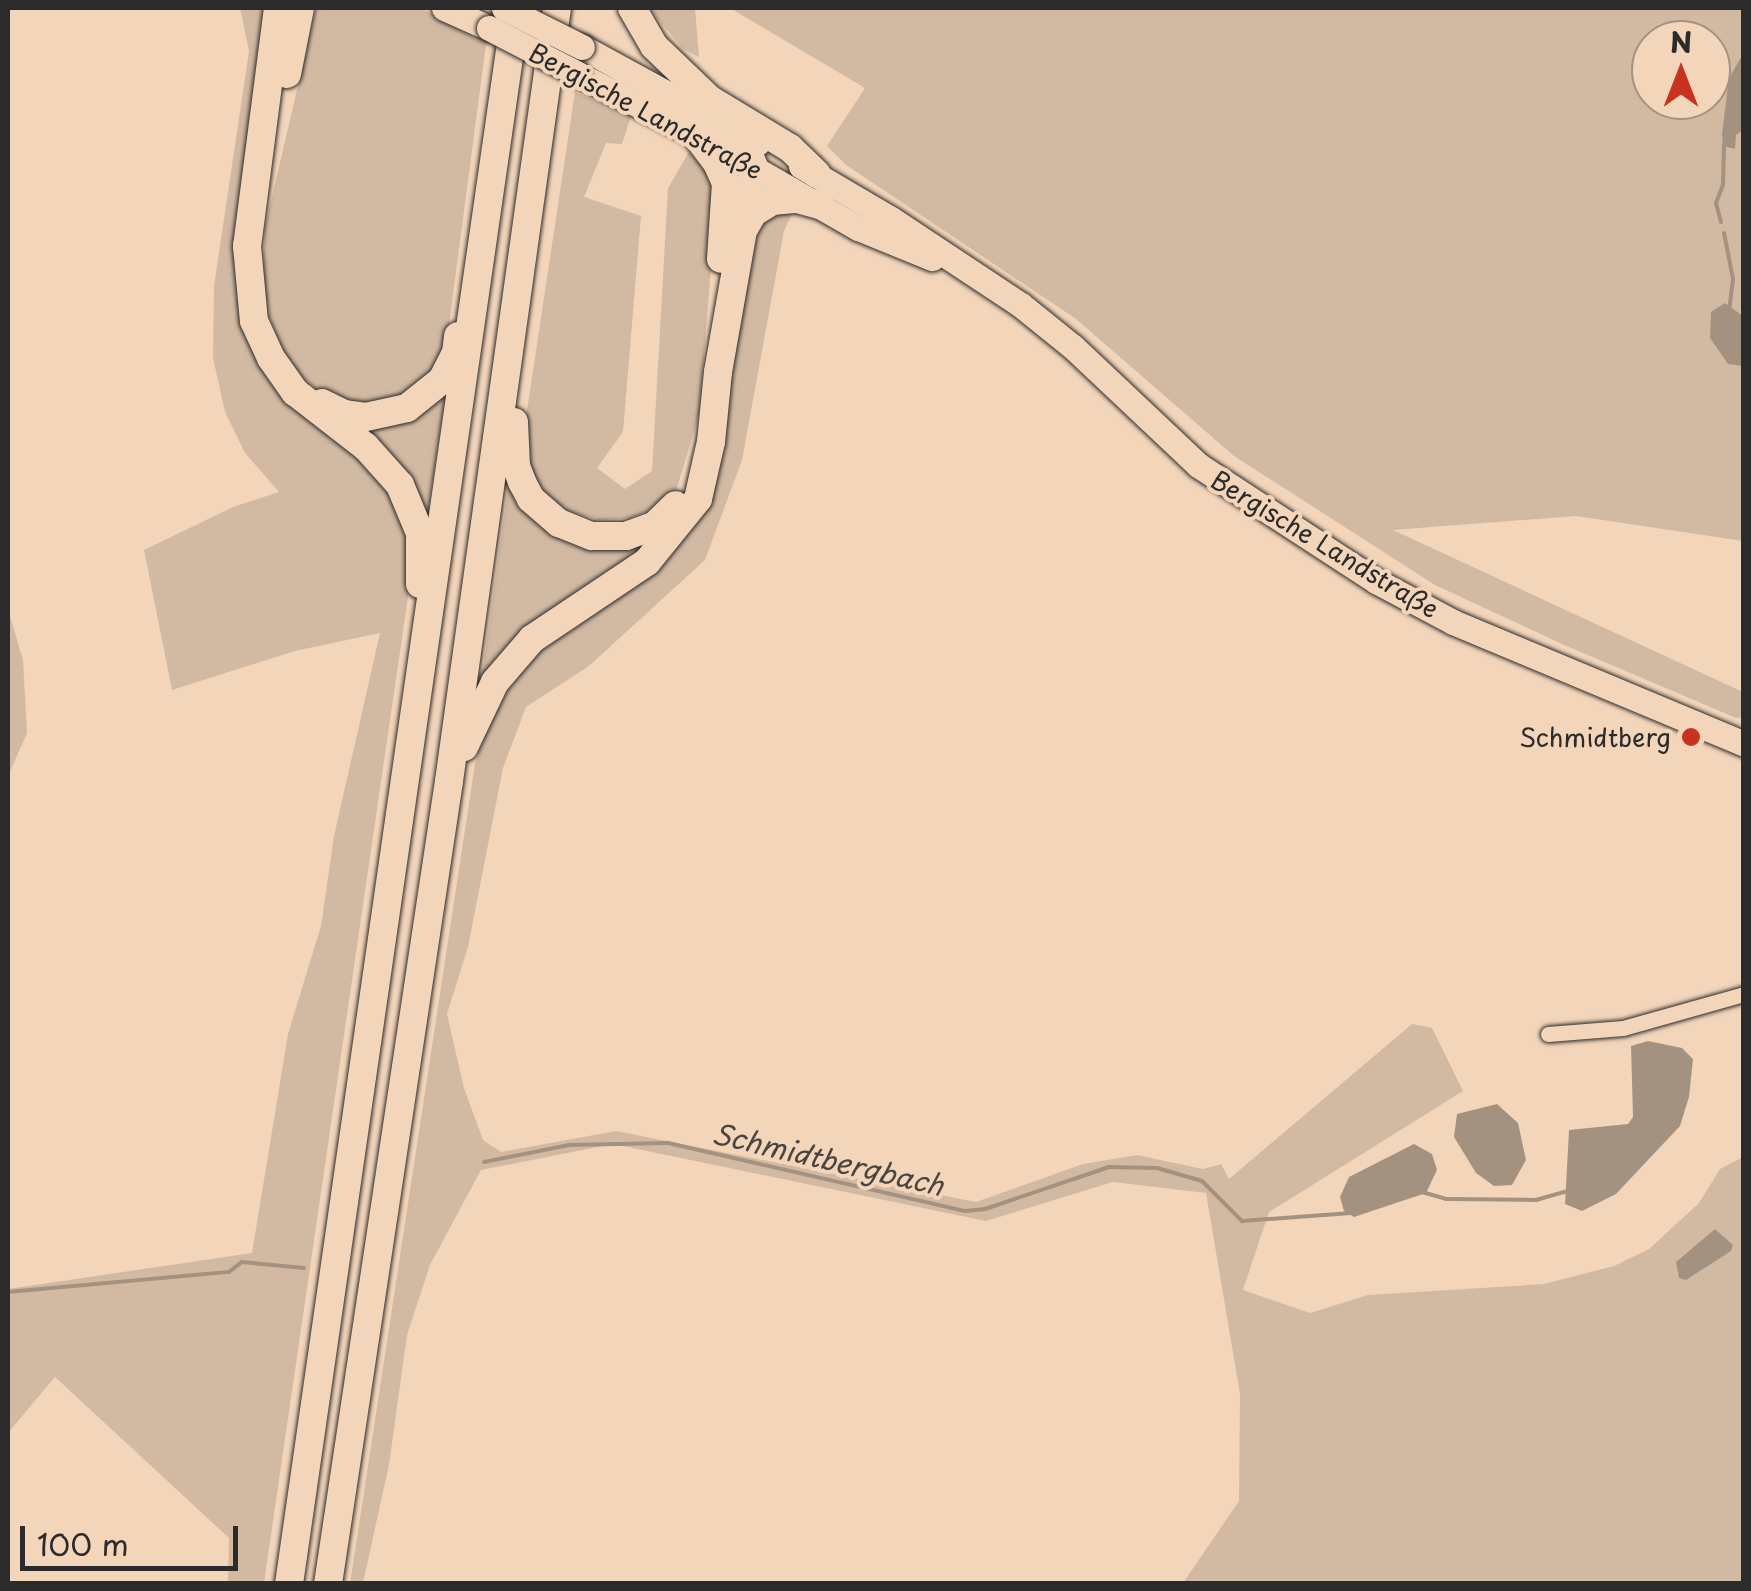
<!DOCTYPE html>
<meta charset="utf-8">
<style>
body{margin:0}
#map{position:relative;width:1751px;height:1591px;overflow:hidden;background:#f3d6ba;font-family:"Playpen Sans",sans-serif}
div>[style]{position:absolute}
.green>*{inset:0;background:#d2baa2}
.water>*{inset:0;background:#a49281}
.stream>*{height:4px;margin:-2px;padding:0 2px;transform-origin:2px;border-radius:2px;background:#a49281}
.roads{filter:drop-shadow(0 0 2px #2b2b2b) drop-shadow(0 0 2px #2b2b2b)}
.street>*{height:15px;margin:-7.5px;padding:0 7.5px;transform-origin:7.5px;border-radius:7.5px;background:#f3d6ba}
.primary>*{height:25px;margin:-12.5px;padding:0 12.5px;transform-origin:12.5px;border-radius:12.5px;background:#f3d6ba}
.highway>*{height:28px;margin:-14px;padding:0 14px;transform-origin:14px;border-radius:14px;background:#f3d6ba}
.bridges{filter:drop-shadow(0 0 2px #2b2b2b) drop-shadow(0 0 2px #2b2b2b)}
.primary-bridge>*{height:25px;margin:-12.5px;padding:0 12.5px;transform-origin:12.5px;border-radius:12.5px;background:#f3d6ba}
.dots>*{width:28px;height:28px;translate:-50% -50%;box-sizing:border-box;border:5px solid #f3d6ba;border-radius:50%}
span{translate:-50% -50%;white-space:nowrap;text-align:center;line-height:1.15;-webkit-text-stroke:8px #f3d6ba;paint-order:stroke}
.street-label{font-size:25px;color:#2b2b2b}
.poi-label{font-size:25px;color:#2b2b2b}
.right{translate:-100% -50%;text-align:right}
.water-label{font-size:28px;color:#494540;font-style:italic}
.frame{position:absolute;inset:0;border:10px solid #2b2b2b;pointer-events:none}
.north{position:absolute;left:1631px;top:20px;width:100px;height:100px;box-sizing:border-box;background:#f3d6ba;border:2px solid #a39281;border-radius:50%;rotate:0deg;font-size:28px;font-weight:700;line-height:40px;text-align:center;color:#2b2b2b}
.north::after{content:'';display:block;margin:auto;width:35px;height:45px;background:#c8321e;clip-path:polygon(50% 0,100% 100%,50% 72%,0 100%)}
.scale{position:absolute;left:20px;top:1526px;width:218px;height:45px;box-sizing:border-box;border:5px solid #2b2b2b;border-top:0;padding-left:12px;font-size:30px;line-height:35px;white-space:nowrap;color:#2b2b2b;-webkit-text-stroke:8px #f3d6ba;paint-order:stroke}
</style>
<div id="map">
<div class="green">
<i style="clip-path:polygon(240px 8px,271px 8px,248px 318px,402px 511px,413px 563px,264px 1583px,228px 1583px,229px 1538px,55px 1377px,8px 1433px,8px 1289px,252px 1253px,288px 1034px,321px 926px,334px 836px,380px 633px,295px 651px,172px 690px,144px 550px,233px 507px,279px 492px,245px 453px,225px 412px,213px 358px,214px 286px,249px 51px)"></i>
<i style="clip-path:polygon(316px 8px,421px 8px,486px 45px,447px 340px,439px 367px,411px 393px,367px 407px,322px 393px,302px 377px,283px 350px,268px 314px,263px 275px,265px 227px)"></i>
<i style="clip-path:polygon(649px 8px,695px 8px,699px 57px,683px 49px)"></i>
<i style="clip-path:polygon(evenodd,730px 8px,1743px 8px,1743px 541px,1576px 516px,1393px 530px,1743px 692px,1743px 717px,1736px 718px,1562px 644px,1435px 585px,1234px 456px,1076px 319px,846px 165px,827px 146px,865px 88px,730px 8px,1651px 40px,1711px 40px,1711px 100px,1651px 100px,1651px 40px)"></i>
<i style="clip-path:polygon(575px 92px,631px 116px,622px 144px,606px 143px,584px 197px,641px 216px,623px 432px,597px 468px,625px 489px,652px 471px,668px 188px,689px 152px,718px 184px,699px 415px,676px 491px,655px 508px,629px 518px,599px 520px,569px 511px,551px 499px,537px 486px,523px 437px)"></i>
<i style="clip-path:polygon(795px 207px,784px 231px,742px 460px,705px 560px,589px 666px,526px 707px,503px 768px,468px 947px,447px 1014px,464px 1088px,483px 1140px,501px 1152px,616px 1131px,976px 1202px,1083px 1164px,1137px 1155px,1203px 1169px,1221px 1164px,1229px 1179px,1412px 1024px,1432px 1028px,1463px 1091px,1269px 1212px,1243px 1290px,1310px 1313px,1368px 1295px,1544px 1284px,1614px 1266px,1649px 1249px,1699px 1203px,1720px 1169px,1743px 1157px,1743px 1583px,1183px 1583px,1239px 1501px,1240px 1394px,1206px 1193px,1113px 1182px,986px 1221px,613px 1144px,481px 1170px,430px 1265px,407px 1335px,389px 1465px,363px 1583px,350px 1584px,475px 764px,491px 712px,542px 645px,683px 533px,758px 234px,765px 218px)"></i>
<i style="clip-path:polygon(447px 385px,425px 533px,343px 421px)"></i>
<i style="clip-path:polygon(510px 475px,535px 522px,581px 546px,657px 534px,479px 697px)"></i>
<i style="clip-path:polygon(8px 609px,23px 660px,27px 733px,8px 776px)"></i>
</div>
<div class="water">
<i style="clip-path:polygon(1743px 54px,1743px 130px,1736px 135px,1735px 149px,1723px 146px,1722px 134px,1729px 78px)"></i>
<i style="clip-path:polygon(1725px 303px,1743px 316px,1743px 366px,1728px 364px,1710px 338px,1711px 312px)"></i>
<i style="clip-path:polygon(1648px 1041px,1682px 1048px,1693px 1059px,1689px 1097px,1680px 1126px,1616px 1194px,1582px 1211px,1565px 1204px,1569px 1130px,1628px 1124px,1633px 1117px,1631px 1046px)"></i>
<i style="clip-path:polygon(1497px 1104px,1518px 1123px,1526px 1160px,1512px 1185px,1494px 1186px,1476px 1173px,1454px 1137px,1457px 1114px)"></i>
<i style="clip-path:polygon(1414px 1144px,1432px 1154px,1437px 1170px,1426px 1193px,1354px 1217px,1344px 1211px,1340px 1197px,1349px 1177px)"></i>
<i style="clip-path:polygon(1715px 1229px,1733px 1245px,1731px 1251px,1686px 1280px,1679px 1278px,1676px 1262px)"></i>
</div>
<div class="stream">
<i style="left:1721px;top:222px;width:20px;rotate:-105deg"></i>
<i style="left:1716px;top:203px;width:19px;rotate:-69deg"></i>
<i style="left:1723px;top:185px;width:40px;rotate:-88.6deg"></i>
<i style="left:1724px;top:233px;width:47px;rotate:78.9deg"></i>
<i style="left:1733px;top:279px;width:31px;rotate:97deg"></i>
<i style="left:484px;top:1162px;width:87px;rotate:-11.3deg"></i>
<i style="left:569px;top:1145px;width:99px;rotate:-1.2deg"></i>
<i style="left:668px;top:1143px;width:305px;rotate:12.9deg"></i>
<i style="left:965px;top:1211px;width:20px;rotate:-6deg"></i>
<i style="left:985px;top:1209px;width:131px;rotate:-18.7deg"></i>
<i style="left:1109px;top:1167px;width:48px;rotate:1.2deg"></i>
<i style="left:1157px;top:1168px;width:47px;rotate:16.1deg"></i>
<i style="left:1202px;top:1181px;width:57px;rotate:45deg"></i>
<i style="left:1242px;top:1221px;width:109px;rotate:-4.2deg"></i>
<i style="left:1422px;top:1192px;width:25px;rotate:16deg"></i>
<i style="left:1446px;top:1199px;width:90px;rotate:0.6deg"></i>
<i style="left:1536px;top:1200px;width:35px;rotate:-16deg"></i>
<i style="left:8px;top:1292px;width:222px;rotate:-5.2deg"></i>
<i style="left:229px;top:1272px;width:16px;rotate:-38deg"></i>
<i style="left:242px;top:1262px;width:62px;rotate:5.5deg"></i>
</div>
<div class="roads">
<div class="street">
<i style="left:1548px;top:1034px;width:75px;rotate:-4.6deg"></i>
<i style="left:1623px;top:1028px;width:126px;rotate:-15.7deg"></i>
</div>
<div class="primary">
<i style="left:444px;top:8px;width:49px;rotate:24deg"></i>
<i style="left:582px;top:47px;width:200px;rotate:28.7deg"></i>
<i style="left:578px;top:74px;width:133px;rotate:27.3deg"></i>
<i style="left:696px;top:135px;width:187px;rotate:29.9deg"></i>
<i style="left:858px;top:228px;width:80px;rotate:22.1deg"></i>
<i style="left:801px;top:166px;width:104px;rotate:30.5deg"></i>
<i style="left:891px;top:219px;width:156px;rotate:33.5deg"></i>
<i style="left:1021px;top:305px;width:67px;rotate:38.9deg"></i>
<i style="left:1073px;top:347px;width:172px;rotate:43.3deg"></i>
<i style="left:1198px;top:465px;width:212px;rotate:33.1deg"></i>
<i style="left:1376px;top:581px;width:87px;rotate:28deg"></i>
<i style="left:1453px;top:622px;width:316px;rotate:22.7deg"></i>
</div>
<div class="highway">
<i style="left:278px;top:8px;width:240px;rotate:97.4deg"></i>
<i style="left:247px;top:246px;width:75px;rotate:84.7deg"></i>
<i style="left:254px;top:321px;width:41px;rotate:65.3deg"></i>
<i style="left:271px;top:358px;width:42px;rotate:54.8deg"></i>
<i style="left:295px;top:392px;width:90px;rotate:37.8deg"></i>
<i style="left:366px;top:447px;width:51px;rotate:48.2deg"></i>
<i style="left:400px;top:485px;width:52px;rotate:67.4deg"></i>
<i style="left:420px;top:533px;width:51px;rotate:90deg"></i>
<i style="left:632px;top:8px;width:44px;rotate:59.9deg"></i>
<i style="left:654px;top:46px;width:76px;rotate:43.9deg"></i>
<i style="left:709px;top:99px;width:95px;rotate:31.2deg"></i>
<i style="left:790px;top:148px;width:37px;rotate:44deg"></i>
<i style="left:287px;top:74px;width:67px;rotate:-78.9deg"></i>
<i style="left:696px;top:135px;width:35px;rotate:53deg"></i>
<i style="left:717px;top:163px;width:22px;rotate:66deg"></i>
<i style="left:726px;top:183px;width:76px;rotate:93.8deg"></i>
<i style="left:745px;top:227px;width:16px;rotate:-60deg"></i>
<i style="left:753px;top:213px;width:22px;rotate:-32deg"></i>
<i style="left:772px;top:201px;width:25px;rotate:-5deg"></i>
<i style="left:797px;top:199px;width:24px;rotate:15deg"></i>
<i style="left:322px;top:403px;width:25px;rotate:26deg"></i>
<i style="left:345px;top:414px;width:21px;rotate:8deg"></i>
<i style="left:366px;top:417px;width:42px;rotate:-12.4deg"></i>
<i style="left:407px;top:408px;width:45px;rotate:-38.7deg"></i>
<i style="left:442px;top:380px;width:30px;rotate:-63deg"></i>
<i style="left:456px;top:353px;width:17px;rotate:-83deg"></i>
<i style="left:514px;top:422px;width:44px;rotate:87.4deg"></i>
<i style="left:516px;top:466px;width:17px;rotate:69deg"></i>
<i style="left:522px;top:482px;width:19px;rotate:62deg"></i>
<i style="left:531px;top:499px;width:37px;rotate:41deg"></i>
<i style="left:559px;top:523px;width:35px;rotate:22deg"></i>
<i style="left:592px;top:536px;width:34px"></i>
<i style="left:626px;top:536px;width:30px;rotate:-20deg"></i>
<i style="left:654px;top:526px;width:30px;rotate:-44deg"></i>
<i style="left:464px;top:747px;width:72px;rotate:-64.5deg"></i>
<i style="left:495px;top:682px;width:57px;rotate:-49.3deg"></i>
<i style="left:532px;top:639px;width:138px;rotate:-33.8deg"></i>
<i style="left:647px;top:562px;width:81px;rotate:-51deg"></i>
<i style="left:698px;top:499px;width:58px;rotate:-77.2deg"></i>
<i style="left:711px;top:442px;width:70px;rotate:-84.3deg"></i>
<i style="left:718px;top:372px;width:208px;rotate:-80deg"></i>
<i style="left:754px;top:167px;width:34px;rotate:-111deg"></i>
<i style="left:289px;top:1584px;width:1584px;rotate:-81.8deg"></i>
<i style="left:328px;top:1584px;width:812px;rotate:-81.43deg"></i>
<i style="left:449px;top:781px;width:781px;rotate:-82.05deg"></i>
</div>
</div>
<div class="bridges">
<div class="primary-bridge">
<i style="left:504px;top:8px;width:87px;rotate:26.6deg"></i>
<i style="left:489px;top:28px;width:100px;rotate:27.3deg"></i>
</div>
</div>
<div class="dots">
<i style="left:1691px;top:737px;background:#c8321e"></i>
</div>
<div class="street-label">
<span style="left:646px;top:111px;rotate:28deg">Bergische Landstraße</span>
<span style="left:1325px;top:544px;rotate:31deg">Bergische Landstraße</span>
</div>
<div class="poi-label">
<span class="right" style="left:1671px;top:737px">Schmidtberg</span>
</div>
<div class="water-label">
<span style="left:828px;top:1159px;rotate:13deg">Schmidtbergbach</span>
</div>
<div class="frame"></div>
<div class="north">N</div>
<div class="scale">100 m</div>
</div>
